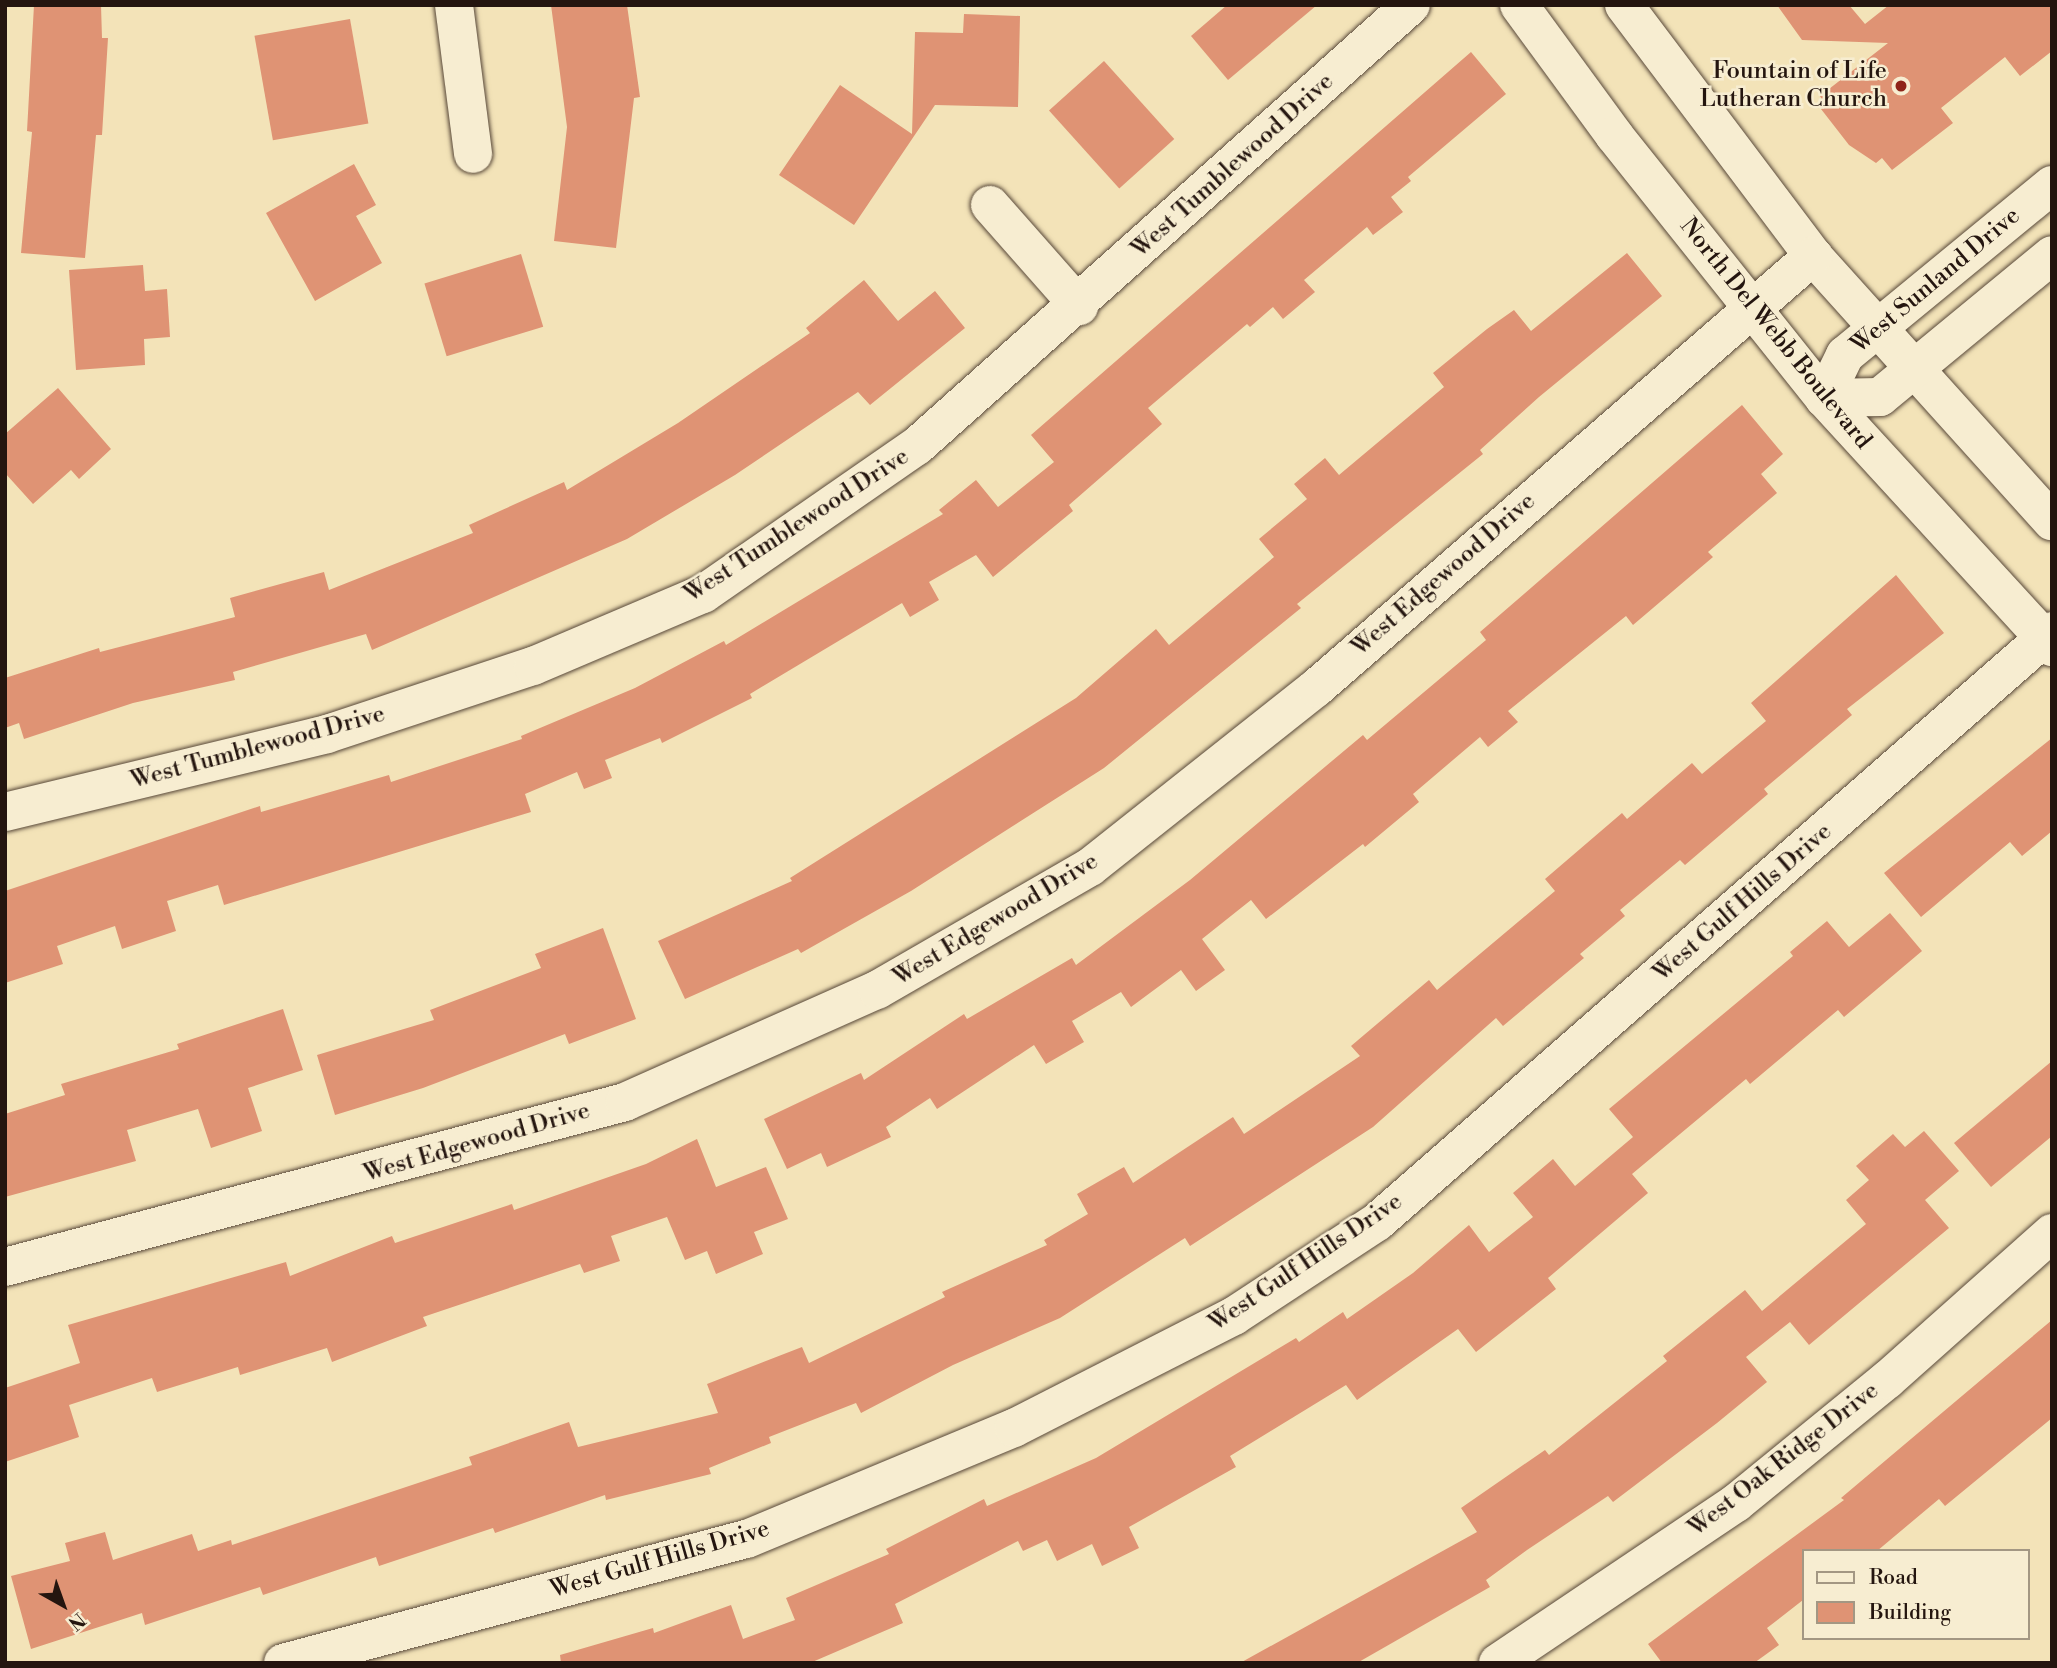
<!DOCTYPE html>
<style>
body{margin:0}
#map{position:relative;width:2057px;height:1668px;overflow:hidden;background:#f3e3b8;font-family:"Libre Bodoni",serif}
div>[style]{position:absolute}
.building>*{inset:0;background:#df9374;transform-origin:0 0}
.roads{filter:drop-shadow(0 0 2px #584839) drop-shadow(0 0 2px #584839)}
.minor>*{height:38px;margin:-19px;padding:0 19px;transform-origin:19px;border-radius:19px;background:#f7edd1}
.dots>*{width:19px;height:19px;translate:-50% -50%;box-sizing:border-box;border:4px solid #f7edd1;border-radius:50%}
span{translate:-50% -50%;white-space:nowrap;text-align:center;line-height:1.15;-webkit-text-stroke:5px #f7edd1;paint-order:stroke}
.poi-label{font-size:24px;color:#24150f}
.right{translate:-100% -50%;text-align:right}
.street-label{font-size:24px;color:#24150f}
.frame{position:absolute;inset:0;border:7px solid #24150f;pointer-events:none}
.legend{position:absolute;left:1802px;top:1549px;width:228px;height:91px;box-sizing:border-box;background:#f7edd1;border:2px solid #a39783;margin:0;padding:9px 12px;list-style:none;font-size:21px;color:#24150f}
.legend li{display:flex;align-items:center;gap:14px;height:35px}
.legend b{width:35px;border:2px solid #a39783}
.north{position:absolute;left:28px;top:1570px;width:70px;height:70px;-webkit-text-stroke:5px #f7edd1;paint-order:stroke;rotate:140deg;font-size:19px;font-weight:700;line-height:28px;text-align:center;color:#24150f}
.north::after{content:'';display:block;margin:auto;width:24px;height:32px;background:#24150f;clip-path:polygon(50% 0,100% 100%,50% 72%,0 100%)}
</style>
<div id="map">
<div class="building">
<i style="clip-path:polygon(34px 5px,101px 5px,102px 38px,108px 38px,102px 135px,96px 135px,85px 258px,21px 253px,32px 132px,27px 131px)"></i>
<i style="clip-path:polygon(551px 5px,627px 5px,640px 97px,634px 98px,616px 248px,554px 241px,567px 127px)"></i>
<i style="clip-path:polygon(1227px 5px,1317px 5px,1228px 80px,1191px 36px)"></i>
<i style="clip-path:polygon(1777px 5px,1849px 5px,1865px 24px,1889px 5px,2052px 5px,2052px 51px,2020px 76px,2005px 57px,1941px 108px,1953px 123px,1892px 170px,1882px 158px,1876px 163px,1849px 145px,1821px 109px,1825px 105px,1820px 96px,1888px 43px,1802px 40px)"></i>
<i style="clip-path:polygon(964px 14px,1020px 16px,1018px 107px,935px 105px,854px 225px,779px 175px,840px 85px,912px 134px,915px 32px,963px 33px)"></i>
<i style="left:350px;top:19px;width:106px;height:97px;rotate:80deg"></i>
<i style="clip-path:polygon(1471px 52px,1506px 94px,1408px 177px,1411px 181px,1391px 197px,1403px 212px,1373px 235px,1367px 227px,1304px 280px,1315px 292px,1283px 319px,1273px 307px,1250px 327px,1247px 324px,1148px 408px,1162px 424px,1069px 505px,1073px 511px,993px 577px,976px 555px,929px 582px,939px 600px,910px 617px,902px 603px,750px 694px,752px 698px,662px 743px,660px 738px,605px 760px,612px 778px,584px 789px,577px 772px,525px 794px,531px 812px,224px 905px,218px 885px,167px 901px,176px 931px,122px 949px,115px 926px,57px 946px,63px 964px,5px 983px,5px 891px,260px 806px,261px 812px,389px 775px,391px 782px,522px 739px,521px 736px,635px 688px,724px 641px,726px 645px,943px 514px,939px 510px,976px 480px,998px 507px,1054px 462px,1031px 435px)"></i>
<i style="left:1104px;top:61px;width:105px;height:74px;rotate:48deg"></i>
<i style="clip-path:polygon(354px 164px,376px 205px,356px 216px,382px 263px,315px 301px,266px 213px)"></i>
<i style="clip-path:polygon(1627px 253px,1662px 296px,1539px 397px,1480px 450px,1483px 454px,1297px 604px,1301px 608px,1104px 768px,911px 891px,801px 953px,798px 949px,685px 999px,658px 941px,792px 881px,790px 878px,1076px 698px,1156px 629px,1169px 645px,1274px 557px,1259px 539px,1307px 499px,1294px 484px,1325px 458px,1339px 475px,1444px 387px,1433px 373px,1487px 329px,1514px 310px,1531px 331px)"></i>
<i style="left:521px;top:254px;width:76px;height:101px;rotate:73deg"></i>
<i style="clip-path:polygon(143px 265px,145px 291px,167px 289px,170px 337px,144px 339px,145px 365px,76px 370px,69px 270px)"></i>
<i style="clip-path:polygon(864px 280px,898px 321px,935px 291px,965px 328px,870px 405px,858px 392px,735px 475px,627px 539px,372px 650px,366px 634px,233px 672px,235px 680px,133px 703px,24px 739px,19px 723px,5px 728px,5px 678px,99px 648px,100px 652px,235px 617px,230px 598px,324px 572px,329px 590px,473px 533px,469px 525px,564px 482px,567px 490px,678px 423px,810px 333px,806px 328px)"></i>
<i style="clip-path:polygon(58px 388px,111px 449px,79px 479px,71px 470px,33px 504px,5px 473px,5px 434px)"></i>
<i style="clip-path:polygon(1742px 405px,1783px 454px,1761px 474px,1777px 493px,1708px 552px,1713px 557px,1633px 625px,1626px 616px,1508px 711px,1518px 722px,1488px 747px,1480px 737px,1413px 794px,1419px 802px,1365px 847px,1363px 844px,1266px 919px,1251px 900px,1202px 939px,1225px 970px,1196px 991px,1181px 970px,1131px 1007px,1121px 992px,1072px 1021px,1084px 1042px,1046px 1064px,1034px 1045px,937px 1109px,930px 1098px,886px 1127px,891px 1137px,827px 1167px,821px 1153px,787px 1169px,764px 1119px,861px 1073px,864px 1080px,964px 1014px,967px 1019px,1072px 958px,1076px 965px,1190px 880px,1363px 735px,1367px 740px,1486px 640px,1480px 632px)"></i>
<i style="clip-path:polygon(1896px 575px,1944px 633px,1847px 709px,1852px 715px,1764px 789px,1768px 794px,1685px 865px,1680px 860px,1620px 910px,1625px 916px,1580px 954px,1584px 958px,1503px 1026px,1496px 1018px,1373px 1127px,1190px 1246px,1185px 1238px,1060px 1318px,953px 1365px,861px 1413px,856px 1403px,769px 1437px,771px 1443px,709px 1468px,711px 1474px,606px 1500px,605px 1495px,495px 1533px,493px 1528px,379px 1566px,376px 1557px,263px 1595px,260px 1587px,145px 1625px,142px 1613px,31px 1649px,11px 1576px,70px 1561px,65px 1543px,105px 1532px,113px 1560px,192px 1534px,198px 1551px,231px 1540px,232px 1545px,472px 1465px,469px 1457px,569px 1422px,578px 1447px,718px 1413px,707px 1384px,802px 1347px,809px 1363px,945px 1297px,942px 1292px,1047px 1245px,1044px 1240px,1088px 1214px,1077px 1194px,1124px 1167px,1133px 1183px,1233px 1117px,1244px 1134px,1360px 1056px,1351px 1046px,1429px 980px,1437px 990px,1555px 891px,1545px 879px,1622px 813px,1627px 819px,1692px 763px,1702px 774px,1766px 721px,1751px 703px)"></i>
<i style="clip-path:polygon(2052px 738px,2052px 831px,2022px 856px,2010px 842px,1921px 917px,1884px 873px)"></i>
<i style="clip-path:polygon(1890px 913px,1922px 951px,1844px 1017px,1838px 1010px,1750px 1084px,1746px 1079px,1632px 1174px,1648px 1193px,1548px 1278px,1556px 1289px,1476px 1352px,1458px 1329px,1357px 1400px,1346px 1385px,1230px 1456px,1236px 1467px,1129px 1527px,1139px 1548px,1102px 1566px,1092px 1544px,1057px 1561px,1047px 1540px,1023px 1551px,1018px 1541px,895px 1604px,903px 1623px,810px 1663px,561px 1663px,560px 1655px,653px 1628px,654px 1633px,731px 1605px,743px 1639px,795px 1620px,786px 1598px,889px 1554px,886px 1549px,984px 1499px,987px 1506px,1096px 1458px,1296px 1338px,1299px 1342px,1343px 1312px,1347px 1319px,1413px 1273px,1469px 1225px,1489px 1252px,1533px 1217px,1513px 1193px,1553px 1159px,1575px 1186px,1633px 1137px,1609px 1109px,1793px 956px,1790px 952px,1827px 921px,1849px 947px)"></i>
<i style="clip-path:polygon(603px 928px,636px 1019px,569px 1044px,565px 1034px,423px 1088px,335px 1115px,317px 1055px,434px 1020px,430px 1010px,541px 968px,535px 954px)"></i>
<i style="clip-path:polygon(283px 1009px,303px 1070px,248px 1088px,262px 1131px,211px 1148px,198px 1109px,127px 1130px,136px 1161px,5px 1197px,5px 1114px,65px 1095px,61px 1084px,179px 1049px,177px 1044px)"></i>
<i style="clip-path:polygon(2052px 1061px,2052px 1136px,1991px 1187px,1954px 1143px)"></i>
<i style="clip-path:polygon(1924px 1131px,1959px 1171px,1925px 1200px,1949px 1228px,1809px 1345px,1790px 1322px,1746px 1357px,1767px 1382px,1717px 1423px,1613px 1502px,1608px 1496px,1527px 1550px,1486px 1580px,1490px 1587px,1357px 1663px,1240px 1663px,1477px 1532px,1461px 1508px,1545px 1450px,1549px 1455px,1667px 1361px,1663px 1356px,1745px 1290px,1762px 1311px,1866px 1224px,1846px 1200px,1869px 1180px,1856px 1166px,1893px 1134px,1905px 1147px)"></i>
<i style="clip-path:polygon(697px 1139px,716px 1187px,766px 1167px,788px 1219px,754px 1232px,763px 1254px,716px 1274px,707px 1251px,685px 1260px,667px 1217px,611px 1236px,620px 1261px,584px 1273px,580px 1264px,423px 1317px,427px 1326px,332px 1362px,327px 1348px,240px 1375px,238px 1367px,157px 1392px,152px 1378px,69px 1405px,79px 1437px,5px 1462px,5px 1388px,80px 1363px,68px 1325px,286px 1262px,290px 1276px,392px 1236px,395px 1243px,512px 1204px,514px 1210px,646px 1164px)"></i>
<i style="clip-path:polygon(2052px 1320px,2052px 1418px,1945px 1506px,1939px 1499px,1877px 1551px,1803px 1551px,1803px 1600px,1767px 1628px,1779px 1645px,1754px 1663px,1662px 1663px,1648px 1644px,1844px 1500px,1841px 1498px)"></i>
</div>
<div class="roads">
<div class="minor">
<i style="left:454px;top:5px;width:150px;rotate:82.7deg"></i>
<i style="left:1519px;top:5px;width:161px;rotate:53.8deg"></i>
<i style="left:1614px;top:135px;width:337px;rotate:51.4deg"></i>
<i style="left:1824px;top:398px;width:338px;rotate:47.5deg"></i>
<i style="left:1624px;top:5px;width:314px;rotate:53deg"></i>
<i style="left:1813px;top:256px;width:357px;rotate:48deg"></i>
<i style="left:2052px;top:185px;width:268px;rotate:140.6deg"></i>
<i style="left:1845px;top:355px;width:48px;rotate:116deg"></i>
<i style="left:1824px;top:398px;width:56px;rotate:-1deg"></i>
<i style="left:1880px;top:397px;width:223px;rotate:-39.5deg"></i>
<i style="left:990px;top:205px;width:135px;rotate:48.6deg"></i>
<i style="left:5px;top:812px;width:331px;rotate:-13.6deg"></i>
<i style="left:327px;top:734px;width:217px;rotate:-18.3deg"></i>
<i style="left:533px;top:666px;width:185px;rotate:-23deg"></i>
<i style="left:703px;top:594px;width:260px;rotate:-34.7deg"></i>
<i style="left:917px;top:446px;width:662px;rotate:-41.76deg"></i>
<i style="left:5px;top:1267px;width:642px;rotate:-14.9deg"></i>
<i style="left:625px;top:1102px;width:276px;rotate:-24deg"></i>
<i style="left:877px;top:990px;width:246px;rotate:-30deg"></i>
<i style="left:1090px;top:867px;width:288px;rotate:-38.4deg"></i>
<i style="left:1316px;top:688px;width:659px;rotate:-41deg"></i>
<i style="left:283px;top:1663px;width:480px;rotate:-15deg"></i>
<i style="left:747px;top:1539px;width:289px;rotate:-22.6deg"></i>
<i style="left:1014px;top:1428px;width:247px;rotate:-27deg"></i>
<i style="left:1234px;top:1316px;width:171px;rotate:-33.3deg"></i>
<i style="left:1377px;top:1222px;width:897px;rotate:-41.2deg"></i>
<i style="left:1498px;top:1663px;width:287px;rotate:-33.9deg"></i>
<i style="left:1736px;top:1503px;width:195px;rotate:-39.2deg"></i>
<i style="left:1887px;top:1380px;width:221px;rotate:-41.7deg"></i>
</div>
</div>
<div class="dots">
<i style="left:1901px;top:86px;background:#8f2418"></i>
</div>
<div class="poi-label">
<span class="right" style="left:1887px;top:86px">Fountain of Life<br>Lutheran Church</span>
</div>
<div class="street-label">
<span style="left:1233px;top:166px;rotate:-42deg">West Tumblewood Drive</span>
<span style="left:1936px;top:281px;rotate:-40deg">West Sunland Drive</span>
<span style="left:1775px;top:334px;rotate:51deg">North Del Webb Boulevard</span>
<span style="left:797px;top:526px;rotate:-33deg">West Tumblewood Drive</span>
<span style="left:1444px;top:575px;rotate:-41deg">West Edgewood Drive</span>
<span style="left:258px;top:748px;rotate:-15deg">West Tumblewood Drive</span>
<span style="left:1743px;top:903px;rotate:-41deg">West Gulf Hills Drive</span>
<span style="left:996px;top:920px;rotate:-31deg">West Edgewood Drive</span>
<span style="left:477px;top:1143px;rotate:-16deg">West Edgewood Drive</span>
<span style="left:1306px;top:1263px;rotate:-34deg">West Gulf Hills Drive</span>
<span style="left:1784px;top:1460px;rotate:-38deg">West Oak Ridge Drive</span>
<span style="left:660px;top:1560px;rotate:-16deg">West Gulf Hills Drive</span>
</div>
<div class="frame"></div>
<ul class="legend">
<li><b style="height:9px;background:#f7edd1"></b>Road</li>
<li><b style="height:19px;background:#df9374"></b>Building</li>
</ul>
<div class="north">N</div>
</div>
